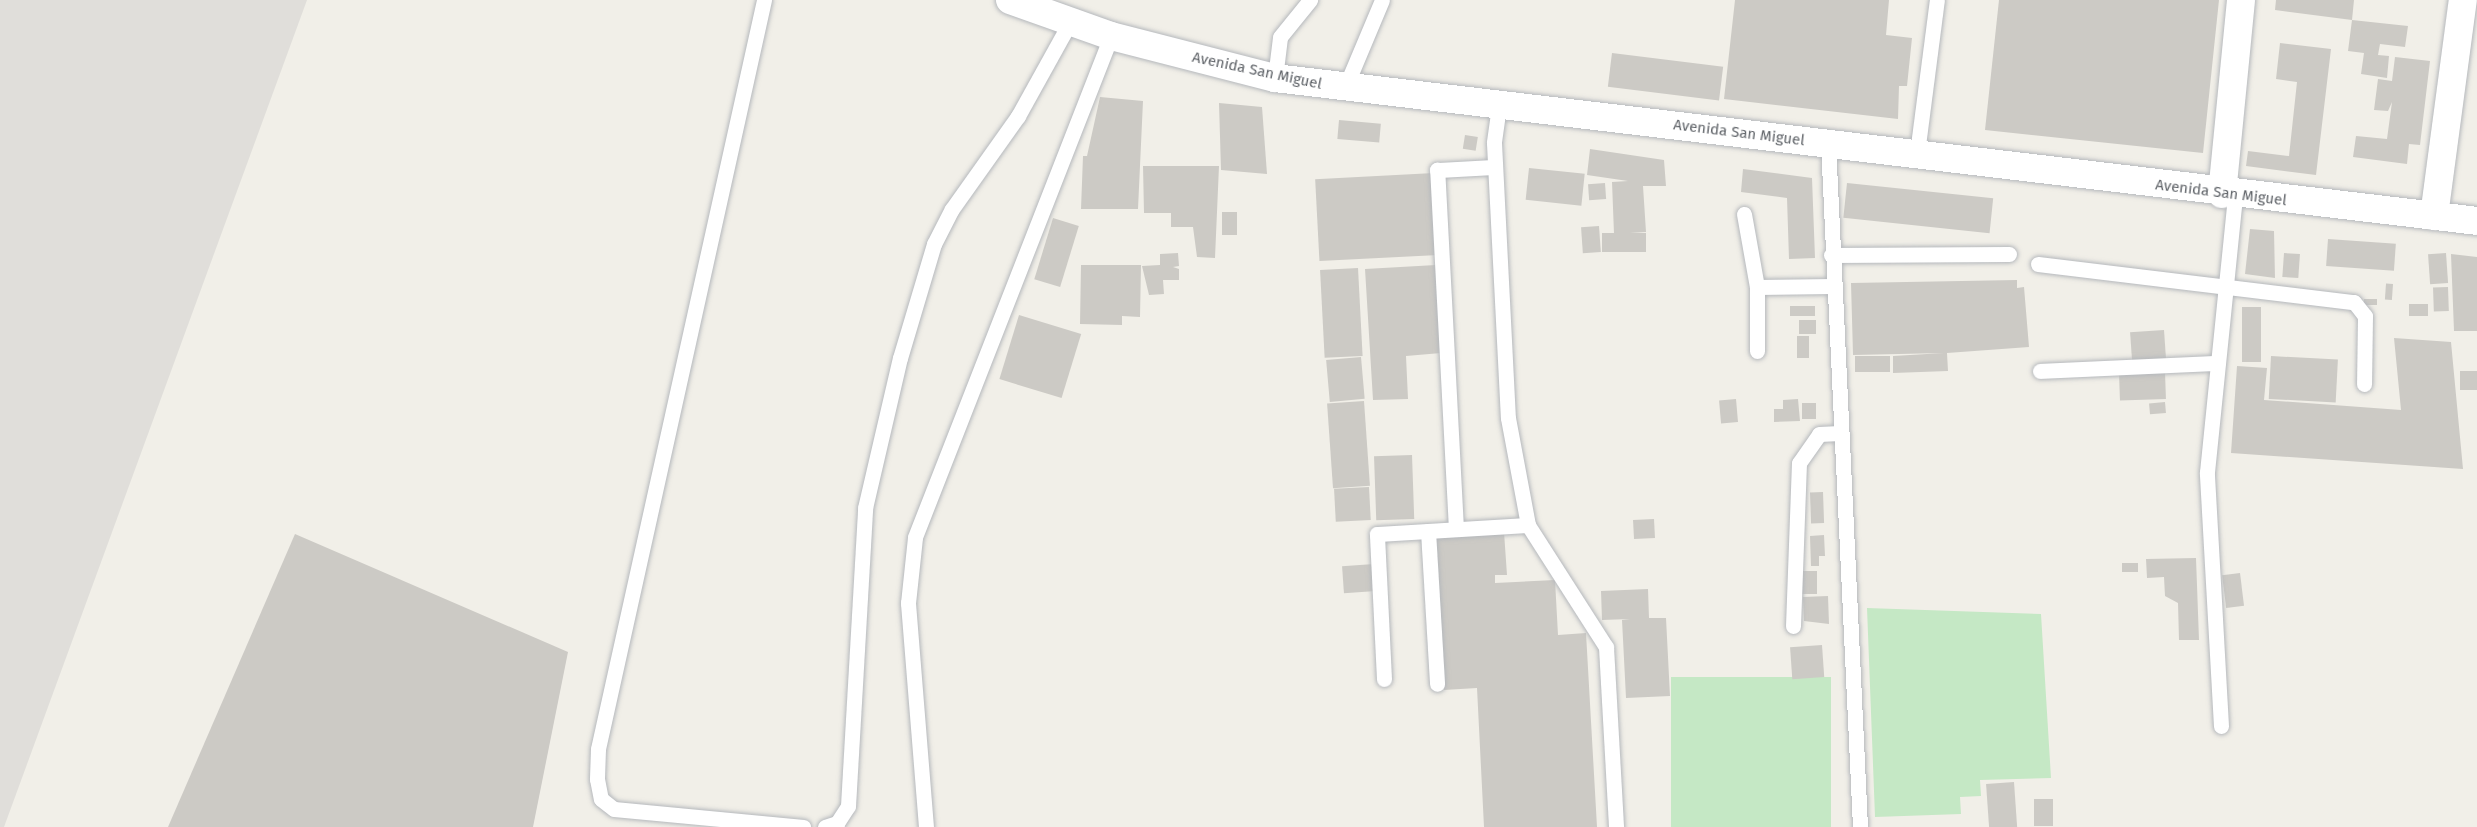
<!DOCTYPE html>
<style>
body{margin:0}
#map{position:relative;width:2477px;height:827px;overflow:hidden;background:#f1efe8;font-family:"Fira Sans",sans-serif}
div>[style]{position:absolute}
.industrial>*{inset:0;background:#e0deda}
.green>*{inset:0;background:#c5e8c5;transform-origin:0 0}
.building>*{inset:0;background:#cccac5;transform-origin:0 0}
.roads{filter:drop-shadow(0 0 2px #b5b8bc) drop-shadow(0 0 2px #b5b8bc)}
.service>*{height:15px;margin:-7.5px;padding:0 7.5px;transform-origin:7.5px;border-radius:7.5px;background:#fff}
.minor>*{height:28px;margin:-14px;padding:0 14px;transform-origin:14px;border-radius:14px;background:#fff}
span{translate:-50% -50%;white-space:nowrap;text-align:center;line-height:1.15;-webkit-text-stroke:6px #fff;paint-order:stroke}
.street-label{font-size:15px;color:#5f6368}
</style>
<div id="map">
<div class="industrial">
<i style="clip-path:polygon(0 0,307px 0,4px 827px,0 827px)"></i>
</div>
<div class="green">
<i style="clip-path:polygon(1867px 608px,2041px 614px,2051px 778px,1980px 780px,1981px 796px,1960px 797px,1961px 814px,1875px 817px)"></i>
<i style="left:1671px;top:677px;width:160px;height:150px"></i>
</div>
<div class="building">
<i style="clip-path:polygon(1735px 0,1889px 0,1886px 35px,1912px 38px,1907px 86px,1899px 86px,1898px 119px,1724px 99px)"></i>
<i style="clip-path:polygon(1999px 0,2219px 0,2203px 153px,1985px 130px)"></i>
<i style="clip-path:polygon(2276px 0,2354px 0,2352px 20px,2275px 10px)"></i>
<i style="clip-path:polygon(2352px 20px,2408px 26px,2405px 47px,2380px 44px,2378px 55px,2389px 56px,2387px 78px,2361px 74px,2364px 53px,2348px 51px)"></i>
<i style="clip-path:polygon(2280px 43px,2331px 49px,2316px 175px,2246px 166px,2248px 151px,2289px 156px,2297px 82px,2276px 79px)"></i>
<i style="left:1612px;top:53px;width:112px;height:34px;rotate:7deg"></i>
<i style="clip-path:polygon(2395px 57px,2430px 61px,2420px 145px,2409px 144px,2407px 164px,2353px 157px,2356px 136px,2387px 139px,2392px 102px,2388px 111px,2374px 110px,2378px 79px,2392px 81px)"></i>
<i style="clip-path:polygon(1100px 97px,1143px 101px,1138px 209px,1081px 209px,1083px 156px,1087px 156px)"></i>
<i style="clip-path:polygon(1219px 103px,1262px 107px,1267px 174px,1221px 170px)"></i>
<i style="left:1339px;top:120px;width:42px;height:19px;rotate:5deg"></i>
<i style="left:1465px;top:135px;width:13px;height:14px;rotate:9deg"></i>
<i style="clip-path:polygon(1590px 149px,1664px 160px,1666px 186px,1643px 186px,1646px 232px,1614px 234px,1612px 182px,1628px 181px,1587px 175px)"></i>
<i style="clip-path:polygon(1143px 166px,1219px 166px,1215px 258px,1197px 257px,1193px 227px,1171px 227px,1171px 213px,1144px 213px)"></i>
<i style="left:1529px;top:168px;width:56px;height:32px;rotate:6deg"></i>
<i style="clip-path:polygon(1743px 169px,1812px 178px,1815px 258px,1789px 259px,1787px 198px,1741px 192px)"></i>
<i style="left:1434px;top:173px;width:82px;height:119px;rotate:87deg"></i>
<i style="left:1605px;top:183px;width:16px;height:17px;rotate:86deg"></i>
<i style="left:1847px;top:183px;width:147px;height:35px;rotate:6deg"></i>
<i style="left:1222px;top:212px;width:15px;height:23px"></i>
<i style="left:1053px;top:218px;width:27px;height:64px;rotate:17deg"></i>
<i style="left:1599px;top:226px;width:26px;height:18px;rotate:86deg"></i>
<i style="clip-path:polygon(2250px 229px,2274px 231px,2275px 278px,2245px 274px)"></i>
<i style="left:1646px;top:233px;width:19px;height:44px;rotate:90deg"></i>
<i style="left:2328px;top:239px;width:68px;height:27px;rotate:4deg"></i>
<i style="clip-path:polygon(1178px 253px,1179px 266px,1173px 267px,1179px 269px,1179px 280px,1163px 280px,1164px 294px,1149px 295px,1142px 266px,1160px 265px,1160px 254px)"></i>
<i style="left:2284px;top:253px;width:16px;height:24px;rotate:4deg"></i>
<i style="left:2446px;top:253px;width:30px;height:18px;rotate:86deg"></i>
<i style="clip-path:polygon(2451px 254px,2477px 257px,2477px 331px,2454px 331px)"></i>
<i style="clip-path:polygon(1081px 265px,1141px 265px,1140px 317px,1122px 316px,1122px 325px,1080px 324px)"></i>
<i style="clip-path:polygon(1436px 265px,1441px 353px,1406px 356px,1408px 399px,1373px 400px,1365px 269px)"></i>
<i style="left:1358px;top:268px;width:88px;height:38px;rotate:87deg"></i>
<i style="clip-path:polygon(2017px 280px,2017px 288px,2024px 287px,2029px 347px,1947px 353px,1948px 371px,1893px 373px,1893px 356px,1944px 353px,1853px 355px,1851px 283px)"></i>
<i style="left:2393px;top:284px;width:16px;height:7px;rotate:94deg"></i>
<i style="left:2448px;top:287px;width:24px;height:15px;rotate:88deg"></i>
<i style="left:2364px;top:299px;width:13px;height:6px"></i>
<i style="left:2409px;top:304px;width:19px;height:12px"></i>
<i style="left:1790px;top:306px;width:25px;height:10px"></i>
<i style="left:2242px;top:307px;width:19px;height:55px"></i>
<i style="left:1019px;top:315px;width:65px;height:67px;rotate:17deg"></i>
<i style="left:1799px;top:320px;width:17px;height:14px"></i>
<i style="left:2164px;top:330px;width:31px;height:34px;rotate:86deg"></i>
<i style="left:1797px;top:336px;width:12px;height:22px"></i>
<i style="clip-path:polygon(2394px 338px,2451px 342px,2463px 469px,2231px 453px,2237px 366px,2267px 368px,2264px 400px,2401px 410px)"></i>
<i style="left:1890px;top:356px;width:16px;height:35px;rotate:90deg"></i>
<i style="left:2271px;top:356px;width:67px;height:43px;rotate:3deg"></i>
<i style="left:1361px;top:357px;width:42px;height:35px;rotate:85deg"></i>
<i style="left:2460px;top:371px;width:17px;height:19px"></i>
<i style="left:2165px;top:372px;width:27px;height:46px;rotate:88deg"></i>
<i style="left:1736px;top:399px;width:23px;height:17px;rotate:85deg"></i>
<i style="clip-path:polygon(1798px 399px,1800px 421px,1774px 422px,1774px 409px,1783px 409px,1783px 400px)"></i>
<i style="left:1364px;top:401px;width:85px;height:37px;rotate:86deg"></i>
<i style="left:2165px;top:402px;width:11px;height:16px;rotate:85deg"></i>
<i style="left:1802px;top:403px;width:14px;height:16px"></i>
<i style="left:1412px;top:455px;width:64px;height:38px;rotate:88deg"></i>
<i style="left:1369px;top:487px;width:33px;height:35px;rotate:87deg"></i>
<i style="left:1823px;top:492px;width:31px;height:13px;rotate:88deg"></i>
<i style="left:1654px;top:519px;width:19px;height:21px;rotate:87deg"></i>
<i style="clip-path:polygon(1504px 532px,1507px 575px,1495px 575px,1495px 583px,1555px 580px,1558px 635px,1586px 633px,1597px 827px,1484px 827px,1477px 688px,1444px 690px,1435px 536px)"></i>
<i style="clip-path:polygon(295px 534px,568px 652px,533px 827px,168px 827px)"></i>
<i style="clip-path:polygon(1824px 535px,1825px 556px,1819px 556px,1819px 566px,1811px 566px,1810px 536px)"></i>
<i style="clip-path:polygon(2196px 558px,2199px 640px,2179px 640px,2178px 603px,2165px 596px,2164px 577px,2147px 578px,2146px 559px)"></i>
<i style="left:2122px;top:563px;width:16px;height:9px"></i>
<i style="left:1374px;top:564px;width:27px;height:32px;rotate:86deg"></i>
<i style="left:1802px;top:571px;width:15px;height:23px"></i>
<i style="left:2240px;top:573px;width:33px;height:18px;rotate:83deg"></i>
<i style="clip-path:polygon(1648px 589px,1649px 618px,1666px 618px,1670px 696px,1626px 698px,1622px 620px,1630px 619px,1602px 620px,1601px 591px)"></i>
<i style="clip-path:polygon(1828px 596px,1829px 624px,1804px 621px,1803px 597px)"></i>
<i style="left:1822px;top:645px;width:32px;height:32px;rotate:86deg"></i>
<i style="left:2014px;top:782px;width:45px;height:28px;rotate:86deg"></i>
<i style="left:2034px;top:799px;width:19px;height:27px"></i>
</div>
<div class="roads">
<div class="service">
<i style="left:764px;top:0;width:767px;rotate:102.5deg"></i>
<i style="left:598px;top:749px;width:30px;rotate:92deg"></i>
<i style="left:597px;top:779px;width:20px;rotate:79deg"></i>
<i style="left:601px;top:799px;width:16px;rotate:38deg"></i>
<i style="left:614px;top:809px;width:190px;rotate:5.4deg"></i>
<i style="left:1275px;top:78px;width:41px;rotate:-83deg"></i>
<i style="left:1280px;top:37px;width:48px;rotate:-51deg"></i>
<i style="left:1345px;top:88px;width:95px;rotate:-67.2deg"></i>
<i style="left:1499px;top:106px;width:37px;rotate:98deg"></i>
<i style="left:1494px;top:143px;width:275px;rotate:87.1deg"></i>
<i style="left:1508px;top:418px;width:109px;rotate:79.4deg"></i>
<i style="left:1828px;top:143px;width:685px;rotate:87.32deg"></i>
<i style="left:1917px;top:153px;width:154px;rotate:-82.6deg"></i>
<i style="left:1744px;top:214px;width:74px;rotate:79.9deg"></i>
<i style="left:1757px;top:287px;width:64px;rotate:90deg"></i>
<i style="left:1831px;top:255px;width:178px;rotate:-0.3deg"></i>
<i style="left:2038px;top:264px;width:318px;rotate:6.9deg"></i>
<i style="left:2354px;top:302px;width:18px;rotate:52deg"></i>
<i style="left:2365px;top:316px;width:68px;rotate:90.8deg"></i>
<i style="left:1757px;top:287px;width:76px;rotate:-0.8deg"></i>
<i style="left:2040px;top:371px;width:178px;rotate:-2.6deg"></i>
<i style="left:1456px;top:529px;width:360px;rotate:-93deg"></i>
<i style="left:1437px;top:170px;width:58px;rotate:-3deg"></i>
<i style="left:1428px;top:531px;width:153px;rotate:86.6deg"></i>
<i style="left:1793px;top:626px;width:163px;rotate:-87.9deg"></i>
<i style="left:1799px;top:463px;width:35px;rotate:-55deg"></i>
<i style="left:1819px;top:434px;width:21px;rotate:-3deg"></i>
<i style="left:1384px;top:679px;width:145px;rotate:-92.8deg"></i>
<i style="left:1377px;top:534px;width:151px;rotate:-3.4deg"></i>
<i style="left:1528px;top:525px;width:145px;rotate:57.4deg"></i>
<i style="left:1606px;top:647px;width:180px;rotate:86.8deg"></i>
<i style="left:2221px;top:726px;width:254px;rotate:-93.2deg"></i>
<i style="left:2207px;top:472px;width:277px;rotate:-84.2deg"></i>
<i style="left:825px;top:827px;width:13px;rotate:-18deg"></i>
<i style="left:837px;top:823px;width:20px;rotate:-57deg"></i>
<i style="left:848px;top:806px;width:298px;rotate:-86.7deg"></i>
<i style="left:865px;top:508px;width:154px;rotate:-76.9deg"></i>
<i style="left:900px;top:358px;width:119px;rotate:-73.4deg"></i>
<i style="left:934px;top:244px;width:39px;rotate:-63deg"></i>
<i style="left:952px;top:209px;width:114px;rotate:-54.6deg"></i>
<i style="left:1018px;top:116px;width:107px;rotate:-61deg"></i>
<i style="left:926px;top:827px;width:225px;rotate:-94.6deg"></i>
<i style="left:908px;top:603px;width:66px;rotate:-83.9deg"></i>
<i style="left:915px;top:537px;width:538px;rotate:-68.63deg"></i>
</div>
<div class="minor">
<i style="left:1010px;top:0;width:107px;rotate:19.6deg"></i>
<i style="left:1111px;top:36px;width:169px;rotate:14.4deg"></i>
<i style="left:1275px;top:78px;width:1210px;rotate:6.78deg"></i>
<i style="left:2222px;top:194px;width:195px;rotate:-84.4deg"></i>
<i style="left:2434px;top:216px;width:218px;rotate:-82.4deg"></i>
</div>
</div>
<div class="street-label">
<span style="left:1257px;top:71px;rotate:12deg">Avenida San Miguel</span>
<span style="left:1739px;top:133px;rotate:7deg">Avenida San Miguel</span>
<span style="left:2221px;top:193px;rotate:7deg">Avenida San Miguel</span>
</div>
</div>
